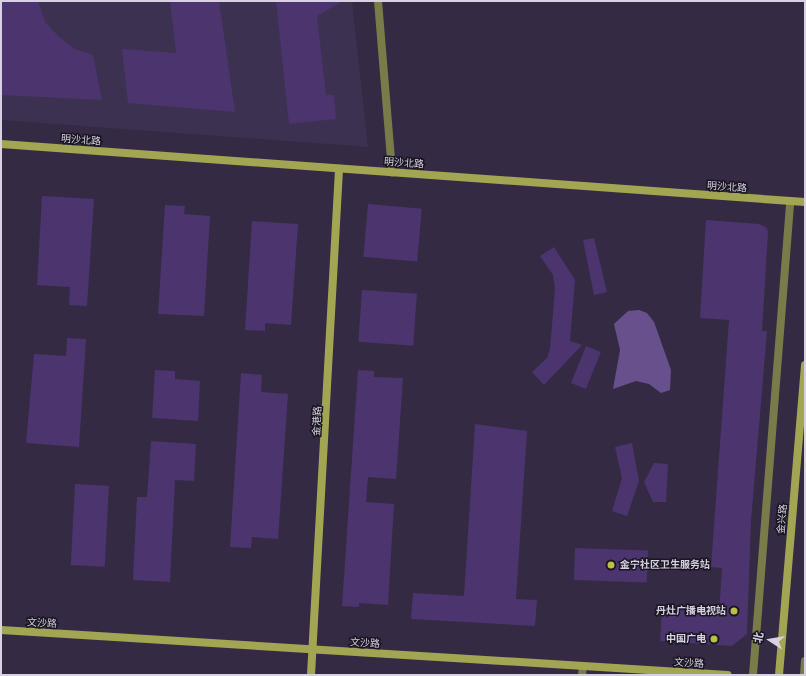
<!DOCTYPE html>
<meta charset="utf-8">
<style>
body{margin:0}
#map{position:relative;width:806px;height:676px;overflow:hidden;background:#342a44;font-family:"Noto Sans","Noto Sans SC",sans-serif}
div>[style]{position:absolute}
.built>*{inset:0;background:#3d3151}
.water>*{inset:0;background:#68508d}
.building>*{inset:0;background:#4c346e;transform-origin:0 0}
.lane>*{height:8px;margin:-4px;padding:0 4px;transform-origin:4px;border-radius:4px;background:#797b49}
.street>*{height:8px;margin:-4px;padding:0 4px;transform-origin:4px;border-radius:4px;background:#797b49}
.secondary>*{height:8px;margin:-4px;padding:0 4px;transform-origin:4px;border-radius:4px;background:#a2a652}
.dots>*{width:11px;height:11px;translate:-50% -50%;box-sizing:border-box;border:2px solid #191521;border-radius:50%}
span{translate:-50% -50%;white-space:nowrap;text-align:center;line-height:1.15;-webkit-text-stroke:3px #191521;paint-order:stroke}
.street-label{font-size:10px;color:#d7d1e2}
.poi-label{font-size:10px;color:#d7d1e2;font-weight:700}
.left{translate:0 -50%;text-align:left}
.right{translate:-100% -50%;text-align:right}
.frame{position:absolute;inset:0;border:2px solid #d7d1e2;pointer-events:none}
.north{position:absolute;left:750px;top:620px;width:40px;height:40px;-webkit-text-stroke:3px #191521;paint-order:stroke;rotate:282deg;font-size:11px;font-weight:700;line-height:16px;text-align:center;color:#d7d1e2}
.north::after{content:'';display:block;margin:auto;width:14px;height:18px;background:#d7d1e2;clip-path:polygon(50% 0,100% 100%,50% 72%,0 100%)}
</style>
<div id="map">
<div class="built">
<i style="clip-path:polygon(1px 1px,352px 1px,368px 147px,1px 120px)"></i>
</div>
<div class="water">
<i style="clip-path:polygon(639px 310px,647px 313px,654px 322px,671px 370px,670px 390px,661px 393px,649px 384px,636px 381px,613px 389px,620px 350px,614px 324px,628px 311px)"></i>
</div>
<div class="building">
<i style="clip-path:polygon(1px 1px,38px 1px,45px 22px,59px 37px,75px 49px,93px 55px,102px 100px,1px 95px)"></i>
<i style="clip-path:polygon(170px 1px,219px 1px,235px 112px,128px 103px,122px 49px,176px 53px)"></i>
<i style="clip-path:polygon(276px 1px,343px 1px,317px 16px,326px 95px,334px 95px,336px 119px,289px 124px)"></i>
<i style="clip-path:polygon(42px 196px,94px 199px,87px 306px,69px 305px,70px 287px,37px 285px)"></i>
<i style="left:368px;top:204px;width:54px;height:53px;rotate:5deg"></i>
<i style="clip-path:polygon(165px 205px,185px 206px,184px 214px,210px 216px,204px 316px,158px 314px)"></i>
<i style="clip-path:polygon(706px 220px,759px 224px,767px 228px,768px 233px,762px 331px,767px 331px,751px 521px,747px 634px,732px 646px,660px 641px,662px 608px,719px 613px,722px 568px,711px 567px,729px 320px,700px 318px)"></i>
<i style="clip-path:polygon(252px 221px,298px 224px,291px 325px,265px 323px,265px 331px,245px 330px)"></i>
<i style="clip-path:polygon(594px 238px,607px 292px,594px 295px,583px 240px)"></i>
<i style="clip-path:polygon(554px 247px,575px 280px,570px 341px,582px 345px,544px 385px,532px 372px,547px 358px,550px 349px,555px 288px,553px 275px,540px 256px)"></i>
<i style="left:362px;top:290px;width:55px;height:52px;rotate:4deg"></i>
<i style="clip-path:polygon(67px 338px,86px 339px,79px 447px,26px 443px,34px 354px,66px 356px)"></i>
<i style="left:586px;top:346px;width:16px;height:40px;rotate:22deg"></i>
<i style="clip-path:polygon(155px 370px,175px 371px,175px 379px,200px 381px,198px 421px,152px 418px)"></i>
<i style="clip-path:polygon(358px 370px,374px 371px,374px 377px,403px 378px,396px 479px,368px 477px,366px 502px,394px 504px,388px 605px,359px 603px,359px 607px,342px 606px)"></i>
<i style="clip-path:polygon(241px 373px,262px 375px,261px 392px,288px 394px,278px 539px,252px 537px,251px 548px,230px 547px)"></i>
<i style="clip-path:polygon(475px 424px,527px 431px,516px 599px,537px 600px,535px 626px,411px 619px,413px 593px,464px 596px)"></i>
<i style="clip-path:polygon(151px 441px,196px 444px,194px 481px,175px 480px,170px 582px,133px 580px,137px 497px,147px 497px)"></i>
<i style="clip-path:polygon(632px 443px,639px 481px,627px 516px,612px 511px,622px 478px,615px 447px)"></i>
<i style="clip-path:polygon(654px 463px,668px 464px,666px 502px,653px 502px,644px 482px)"></i>
<i style="left:75px;top:484px;width:34px;height:81px;rotate:3deg"></i>
<i style="left:575px;top:548px;width:73px;height:32px;rotate:2deg"></i>
</div>
<div class="lane">
<i style="left:753px;top:675px;width:475px;rotate:-85.5deg"></i>
<i style="left:804px;top:675px;width:14px;rotate:-86deg"></i>
</div>
<div class="street">
<i style="left:378px;top:1px;width:172px;rotate:85.3deg"></i>
<i style="left:582px;top:675px;width:9px;rotate:-84deg"></i>
</div>
<div class="secondary">
<i style="left:1px;top:144px;width:806px;rotate:4.13deg"></i>
<i style="left:1px;top:630px;width:728px;rotate:3.54deg"></i>
<i style="left:311px;top:675px;width:507px;rotate:-86.83deg"></i>
<i style="left:779px;top:675px;width:311px;rotate:-85.2deg"></i>
</div>
<div class="dots">
<i style="left:611px;top:565px;background:#bbc044"></i>
<i style="left:734px;top:611px;background:#bbc044"></i>
<i style="left:714px;top:639px;background:#bbc044"></i>
</div>
<div class="street-label">
<span style="left:81px;top:140px;rotate:4deg">明沙北路</span>
<span style="left:404px;top:163px;rotate:4deg">明沙北路</span>
<span style="left:727px;top:187px;rotate:4deg">明沙北路</span>
<span style="left:317px;top:421px;rotate:-87deg">金港路</span>
<span style="left:782px;top:519px;rotate:-85deg">金兴路</span>
<span style="left:42px;top:623px;rotate:3deg">文沙路</span>
<span style="left:365px;top:643px;rotate:4deg">文沙路</span>
<span style="left:689px;top:663px;rotate:4deg">文沙路</span>
</div>
<div class="poi-label">
<span class="left" style="left:620px;top:565px">金宁社区卫生服务站</span>
<span class="right" style="left:726px;top:611px">丹灶广播电视站</span>
<span class="right" style="left:706px;top:639px">中国广电</span>
</div>
<div class="frame"></div>
<div class="north">北</div>
</div>
